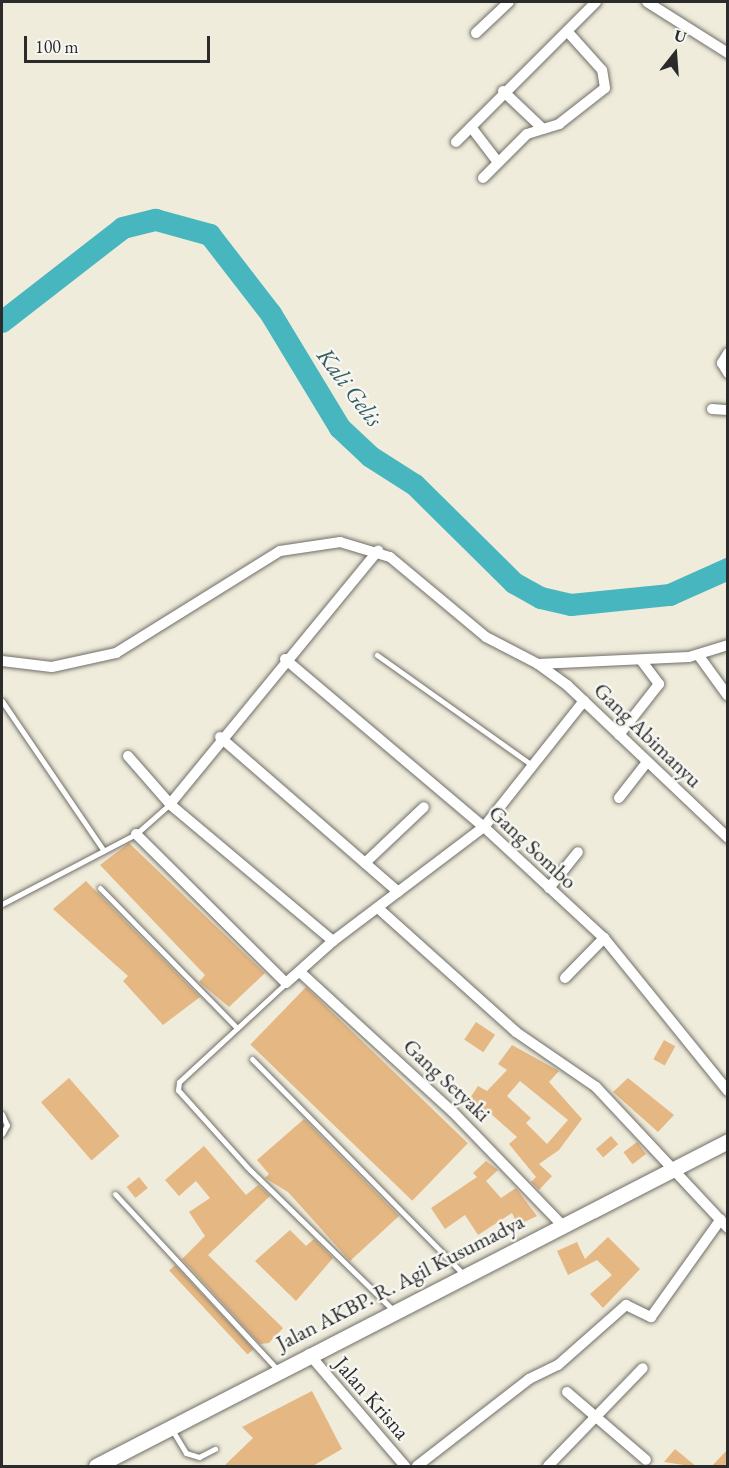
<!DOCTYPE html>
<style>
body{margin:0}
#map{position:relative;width:729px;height:1468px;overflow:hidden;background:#f0ecdb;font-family:"EB Garamond",serif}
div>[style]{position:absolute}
.river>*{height:22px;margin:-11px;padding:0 11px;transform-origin:11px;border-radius:11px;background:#47b6be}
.building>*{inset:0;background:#e5b782;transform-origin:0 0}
.roads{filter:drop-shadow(0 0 2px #706f69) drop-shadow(0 0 2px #706f69)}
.lane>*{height:5px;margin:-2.5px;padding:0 2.5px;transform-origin:2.5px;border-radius:2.5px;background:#fff}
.street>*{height:10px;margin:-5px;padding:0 5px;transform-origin:5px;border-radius:5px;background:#fff}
.secondary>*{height:15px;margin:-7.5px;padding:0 7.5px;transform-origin:7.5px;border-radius:7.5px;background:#fff}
span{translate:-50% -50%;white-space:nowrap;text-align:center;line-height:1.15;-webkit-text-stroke:5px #f6f6f2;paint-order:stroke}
.street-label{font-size:22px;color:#2b2b2b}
.water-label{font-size:24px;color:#355c5e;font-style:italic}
.frame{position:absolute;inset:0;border:3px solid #2b2b2b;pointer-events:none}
.north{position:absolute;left:645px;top:24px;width:60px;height:60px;-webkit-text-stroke:4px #f6f6f2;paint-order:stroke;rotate:17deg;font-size:16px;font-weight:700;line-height:24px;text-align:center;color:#2b2b2b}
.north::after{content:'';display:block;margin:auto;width:21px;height:27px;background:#2b2b2b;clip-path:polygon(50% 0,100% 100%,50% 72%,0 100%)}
.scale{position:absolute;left:24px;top:36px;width:186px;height:27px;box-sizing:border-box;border:3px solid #2b2b2b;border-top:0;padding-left:8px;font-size:18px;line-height:21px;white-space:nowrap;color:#2b2b2b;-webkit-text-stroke:4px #f6f6f2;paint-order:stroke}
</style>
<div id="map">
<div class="river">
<i style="left:2px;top:322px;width:153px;rotate:-37.8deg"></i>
<i style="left:123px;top:228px;width:34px;rotate:-14deg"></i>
<i style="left:156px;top:220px;width:56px;rotate:15.5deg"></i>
<i style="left:210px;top:235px;width:100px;rotate:52.3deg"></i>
<i style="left:271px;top:314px;width:133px;rotate:58.8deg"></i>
<i style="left:340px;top:428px;width:42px;rotate:43.1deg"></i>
<i style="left:371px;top:457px;width:52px;rotate:32.5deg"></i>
<i style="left:415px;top:485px;width:139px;rotate:44.7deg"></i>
<i style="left:514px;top:583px;width:31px;rotate:29deg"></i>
<i style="left:541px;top:598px;width:31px;rotate:13deg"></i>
<i style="left:571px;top:605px;width:100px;rotate:-5.8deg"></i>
<i style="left:670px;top:595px;width:64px;rotate:-24.1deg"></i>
</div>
<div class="building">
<i style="clip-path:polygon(129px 843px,265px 973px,229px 1007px,199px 982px,205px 975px,100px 865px)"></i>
<i style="clip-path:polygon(86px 881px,200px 997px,163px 1025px,123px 981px,128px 976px,53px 909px)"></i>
<i style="left:306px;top:987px;width:225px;height:80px;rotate:44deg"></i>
<i style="left:476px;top:1022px;width:23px;height:21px;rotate:34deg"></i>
<i style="left:664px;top:1040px;width:13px;height:22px;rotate:29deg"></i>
<i style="clip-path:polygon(evenodd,512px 1045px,559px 1071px,549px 1082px,582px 1119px,559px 1150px,539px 1164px,552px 1176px,539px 1190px,531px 1182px,536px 1177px,509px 1144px,517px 1137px,490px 1113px,484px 1120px,468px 1101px,478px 1086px,487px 1091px,507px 1070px,498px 1064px,512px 1045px,520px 1081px,568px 1120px,547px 1144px,526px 1123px,531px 1118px,507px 1096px,520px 1081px)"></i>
<i style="left:69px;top:1078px;width:77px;height:37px;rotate:49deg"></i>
<i style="clip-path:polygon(628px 1078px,674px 1115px,658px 1132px,613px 1092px)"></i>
<i style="clip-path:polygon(304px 1119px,399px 1216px,350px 1261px,288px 1192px,265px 1178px,269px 1174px,257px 1160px)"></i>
<i style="left:611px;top:1136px;width:11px;height:20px;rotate:49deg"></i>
<i style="left:637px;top:1142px;width:15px;height:17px;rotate:53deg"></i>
<i style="clip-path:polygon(204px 1146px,246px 1195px,258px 1185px,270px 1196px,208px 1255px,283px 1328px,269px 1343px,260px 1344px,182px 1259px,205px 1236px,189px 1212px,210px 1198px,196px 1181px,179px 1196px,165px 1180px)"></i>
<i style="clip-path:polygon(486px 1161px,498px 1170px,486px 1181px,501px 1198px,516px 1188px,537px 1216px,518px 1225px,512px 1213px,478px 1235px,465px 1215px,445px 1229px,431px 1208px,477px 1177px,473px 1173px)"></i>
<i style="left:139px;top:1177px;width:14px;height:16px;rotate:51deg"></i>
<i style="clip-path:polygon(290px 1230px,306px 1246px,314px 1239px,333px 1258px,296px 1301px,255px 1261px)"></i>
<i style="clip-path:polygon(608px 1237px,640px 1269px,603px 1308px,590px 1294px,612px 1275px,597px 1260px,568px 1275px,557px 1251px,577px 1242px,585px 1259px)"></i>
<i style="left:175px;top:1265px;width:115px;height:8px;rotate:47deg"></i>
<i style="clip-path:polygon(312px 1391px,342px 1449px,311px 1467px,223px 1467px,253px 1438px,242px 1427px)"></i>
<i style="clip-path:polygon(675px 1449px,697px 1467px,664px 1462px)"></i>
<i style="clip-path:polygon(728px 1449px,728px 1467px,711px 1467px)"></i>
</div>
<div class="roads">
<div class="lane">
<i style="left:377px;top:655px;width:190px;rotate:35.4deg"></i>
<i style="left:2px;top:701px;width:181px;rotate:55.8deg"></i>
<i style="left:100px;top:888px;width:196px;rotate:45.6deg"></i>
<i style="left:2px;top:904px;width:151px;rotate:-27.6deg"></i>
<i style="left:136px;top:834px;width:45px;rotate:-41.4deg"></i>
<i style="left:286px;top:983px;width:146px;rotate:137.2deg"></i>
<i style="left:179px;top:1082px;width:8px;rotate:97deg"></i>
<i style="left:178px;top:1090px;width:103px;rotate:48.1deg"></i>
<i style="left:247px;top:1167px;width:206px;rotate:44.4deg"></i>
<i style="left:252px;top:1059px;width:301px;rotate:45.5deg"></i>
<i style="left:2px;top:1114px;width:12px;rotate:66deg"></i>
<i style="left:7px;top:1125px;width:10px;rotate:119deg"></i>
<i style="left:115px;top:1194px;width:240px;rotate:47.2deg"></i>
<i style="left:171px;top:1428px;width:29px;rotate:59deg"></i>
<i style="left:186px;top:1453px;width:14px;rotate:17deg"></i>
<i style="left:199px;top:1457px;width:18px;rotate:-27deg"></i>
</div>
<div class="street">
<i style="left:647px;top:2px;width:96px;rotate:32.2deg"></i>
<i style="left:476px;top:33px;width:45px;rotate:-43.2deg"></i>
<i style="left:503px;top:91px;width:55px;rotate:43.5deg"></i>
<i style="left:471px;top:127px;width:43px;rotate:52.6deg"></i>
<i style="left:456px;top:142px;width:198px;rotate:-45deg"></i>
<i style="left:483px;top:178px;width:62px;rotate:-45deg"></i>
<i style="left:527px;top:134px;width:34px;rotate:-17deg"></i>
<i style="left:559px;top:124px;width:58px;rotate:-38deg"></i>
<i style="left:605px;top:88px;width:18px;rotate:-99deg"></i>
<i style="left:602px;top:70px;width:52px;rotate:-131.9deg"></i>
<i style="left:728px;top:353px;width:12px;rotate:121deg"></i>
<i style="left:722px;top:363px;width:12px;rotate:59deg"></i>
<i style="left:712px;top:409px;width:16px;rotate:4deg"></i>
<i style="left:699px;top:656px;width:49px;rotate:54.1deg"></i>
<i style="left:285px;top:659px;width:260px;rotate:40.2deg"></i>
<i style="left:484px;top:827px;width:163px;rotate:42.8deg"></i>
<i style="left:604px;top:938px;width:197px;rotate:51deg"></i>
<i style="left:2px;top:661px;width:50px;rotate:6.8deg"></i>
<i style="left:52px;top:667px;width:66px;rotate:-12.3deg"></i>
<i style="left:116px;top:653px;width:193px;rotate:-31.9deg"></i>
<i style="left:280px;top:551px;width:61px;rotate:-8.5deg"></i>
<i style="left:340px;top:542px;width:52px;rotate:16.7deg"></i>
<i style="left:390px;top:557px;width:125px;rotate:39.8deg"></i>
<i style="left:486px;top:637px;width:59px;rotate:27.4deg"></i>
<i style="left:538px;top:664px;width:151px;rotate:-2.7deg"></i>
<i style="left:689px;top:657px;width:41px;rotate:-17.1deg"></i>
<i style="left:538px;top:664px;width:36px;rotate:36deg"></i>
<i style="left:567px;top:685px;width:222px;rotate:43.5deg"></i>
<i style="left:619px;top:735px;width:65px;rotate:-51.9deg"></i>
<i style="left:659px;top:684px;width:30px;rotate:-127deg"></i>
<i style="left:220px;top:737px;width:236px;rotate:41deg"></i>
<i style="left:128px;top:756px;width:64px;rotate:48.8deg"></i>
<i style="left:619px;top:798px;width:46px;rotate:-52.1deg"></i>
<i style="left:136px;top:834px;width:211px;rotate:44.8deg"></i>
<i style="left:286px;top:983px;width:63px;rotate:-41.8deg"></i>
<i style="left:333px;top:941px;width:213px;rotate:-140deg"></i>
<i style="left:170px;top:804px;width:328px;rotate:-50.6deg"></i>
<i style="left:365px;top:863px;width:81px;rotate:-43.5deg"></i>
<i style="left:549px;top:888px;width:46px;rotate:-51.1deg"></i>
<i style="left:378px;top:908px;width:186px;rotate:41.9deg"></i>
<i style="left:516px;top:1032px;width:97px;rotate:34.5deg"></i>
<i style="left:596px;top:1087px;width:193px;rotate:46.9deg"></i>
<i style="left:333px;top:941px;width:189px;rotate:-37.1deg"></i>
<i style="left:484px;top:827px;width:161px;rotate:-51.6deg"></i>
<i style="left:300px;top:972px;width:207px;rotate:42.5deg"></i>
<i style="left:453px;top:1112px;width:156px;rotate:46deg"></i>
<i style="left:565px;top:978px;width:56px;rotate:-45.7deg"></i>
<i style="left:309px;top:1354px;width:148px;rotate:49.4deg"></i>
<i style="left:567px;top:1392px;width:104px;rotate:40.7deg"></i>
<i style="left:417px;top:1466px;width:142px;rotate:-37.8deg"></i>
<i style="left:529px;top:1379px;width:32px;rotate:-26deg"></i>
<i style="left:558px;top:1365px;width:91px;rotate:-41.4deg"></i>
<i style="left:626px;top:1305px;width:28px;rotate:26deg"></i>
<i style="left:651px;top:1317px;width:120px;rotate:-54.5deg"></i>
<i style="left:548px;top:1466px;width:136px;rotate:-45.9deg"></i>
</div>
<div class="secondary">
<i style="left:96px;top:1466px;width:711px;rotate:-27.21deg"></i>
</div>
</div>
<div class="street-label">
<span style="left:648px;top:735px;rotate:44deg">Gang Abimanyu</span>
<span style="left:533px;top:847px;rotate:43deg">Gang Sombo</span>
<span style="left:447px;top:1080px;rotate:43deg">Gang Setyaki</span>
<span style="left:400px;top:1282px;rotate:-27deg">Jalan AKBP. R. Agil Kusumadya</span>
<span style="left:372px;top:1398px;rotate:49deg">Jalan Krisna</span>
</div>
<div class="water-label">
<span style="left:350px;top:387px;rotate:53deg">Kali Gelis</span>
</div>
<div class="frame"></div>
<div class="north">U</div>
<div class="scale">100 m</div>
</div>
